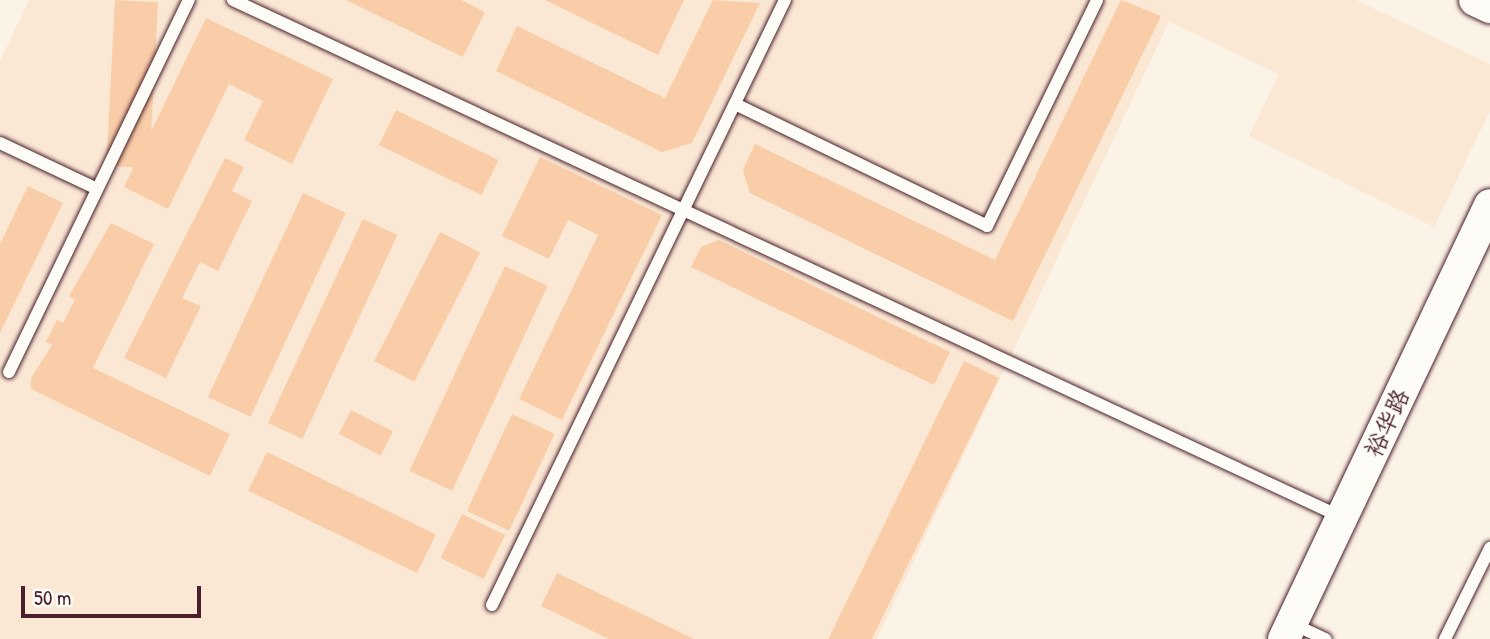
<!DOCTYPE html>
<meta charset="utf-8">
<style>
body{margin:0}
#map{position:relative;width:1490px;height:639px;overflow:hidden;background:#fcf3e7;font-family:"Patrick Hand","LXGW WenKai TC",sans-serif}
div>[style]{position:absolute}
.built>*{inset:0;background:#fbe8d4}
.building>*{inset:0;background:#f9cda8;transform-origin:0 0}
.roads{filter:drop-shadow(0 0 2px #4a1f2b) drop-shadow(0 0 2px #4a1f2b)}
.service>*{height:12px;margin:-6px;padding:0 6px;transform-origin:6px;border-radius:6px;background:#fdfcf7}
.tertiary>*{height:32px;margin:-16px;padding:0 16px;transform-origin:16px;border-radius:16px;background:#fdfcf7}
span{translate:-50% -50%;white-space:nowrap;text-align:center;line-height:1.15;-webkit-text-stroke:6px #fdfcf7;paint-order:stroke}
.street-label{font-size:24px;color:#4a1f2b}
.scale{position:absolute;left:21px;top:586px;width:180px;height:32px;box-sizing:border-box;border:4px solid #4a1f2b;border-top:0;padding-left:9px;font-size:21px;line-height:24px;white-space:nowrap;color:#4a1f2b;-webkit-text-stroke:5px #fdfcf7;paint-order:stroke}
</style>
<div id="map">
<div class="built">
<i style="clip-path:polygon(29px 0,1356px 0,1490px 64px,1490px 111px,1434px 227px,1249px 136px,1279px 74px,1169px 22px,877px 639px,0 639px,0 61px)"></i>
</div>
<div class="building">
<i style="left:115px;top:0;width:43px;height:166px;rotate:3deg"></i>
<i style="clip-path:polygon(346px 0,461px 0,485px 12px,463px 57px)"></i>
<i style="clip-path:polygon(545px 0,684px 0,658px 55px)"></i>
<i style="clip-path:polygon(713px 0,760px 3px,692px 143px,662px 152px,496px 71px,517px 26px,665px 98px)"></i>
<i style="clip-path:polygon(1121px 0,1161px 16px,1013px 321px,750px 193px,743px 170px,755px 144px,995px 260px)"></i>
<i style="clip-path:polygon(206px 18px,333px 79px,292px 164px,244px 140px,263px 101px,229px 84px,168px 209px,124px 187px)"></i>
<i style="left:396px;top:110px;width:114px;height:39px;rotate:26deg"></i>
<i style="clip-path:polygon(540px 157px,662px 215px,562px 420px,519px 399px,598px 235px,568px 220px,549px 259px,502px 236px)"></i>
<i style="clip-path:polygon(225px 158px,244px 167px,232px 191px,252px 201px,218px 271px,200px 262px,182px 298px,201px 306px,166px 378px,124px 358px)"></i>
<i style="clip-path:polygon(28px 186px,63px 203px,0 333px,0 244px)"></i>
<i style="left:303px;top:193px;width:47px;height:225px;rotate:25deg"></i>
<i style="left:363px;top:219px;width:38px;height:225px;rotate:25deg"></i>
<i style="clip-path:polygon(111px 223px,154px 244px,93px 368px,230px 434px,210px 476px,31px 389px,31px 378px,52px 345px,46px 342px,57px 320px,63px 323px,75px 299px,69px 296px)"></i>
<i style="left:440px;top:232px;width:45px;height:145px;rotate:27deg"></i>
<i style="clip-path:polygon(719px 240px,950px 352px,934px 385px,691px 267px,701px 247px)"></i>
<i style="left:505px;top:266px;width:47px;height:226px;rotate:25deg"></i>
<i style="left:964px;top:361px;width:39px;height:309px;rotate:26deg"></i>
<i style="left:351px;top:410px;width:47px;height:27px;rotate:27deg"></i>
<i style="left:512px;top:414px;width:47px;height:107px;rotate:25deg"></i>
<i style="left:267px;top:452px;width:188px;height:43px;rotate:26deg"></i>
<i style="left:462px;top:514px;width:48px;height:49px;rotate:26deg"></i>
<i style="clip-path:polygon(557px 573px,694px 639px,609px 639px,541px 606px)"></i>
</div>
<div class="roads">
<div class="service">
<i style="left:233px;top:0;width:1223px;rotate:25.01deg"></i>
<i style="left:735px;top:104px;width:280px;rotate:25.8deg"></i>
<i style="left:987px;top:226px;width:251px;rotate:-64deg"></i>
<i style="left:0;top:143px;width:105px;rotate:25.3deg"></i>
<i style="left:9px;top:372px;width:413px;rotate:-64.2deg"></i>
<i style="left:492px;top:605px;width:672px;rotate:-64.16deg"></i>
<i style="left:1291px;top:623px;width:38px;rotate:25deg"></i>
<i style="left:1445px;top:639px;width:102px;rotate:-63.7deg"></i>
</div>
<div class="tertiary">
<i style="left:1475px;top:0;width:17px;rotate:25deg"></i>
<i style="left:1284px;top:639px;width:480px;rotate:-64.6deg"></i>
</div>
</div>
<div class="street-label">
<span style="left:1387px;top:423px;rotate:-65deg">裕华路</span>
</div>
<div class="scale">50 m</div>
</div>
